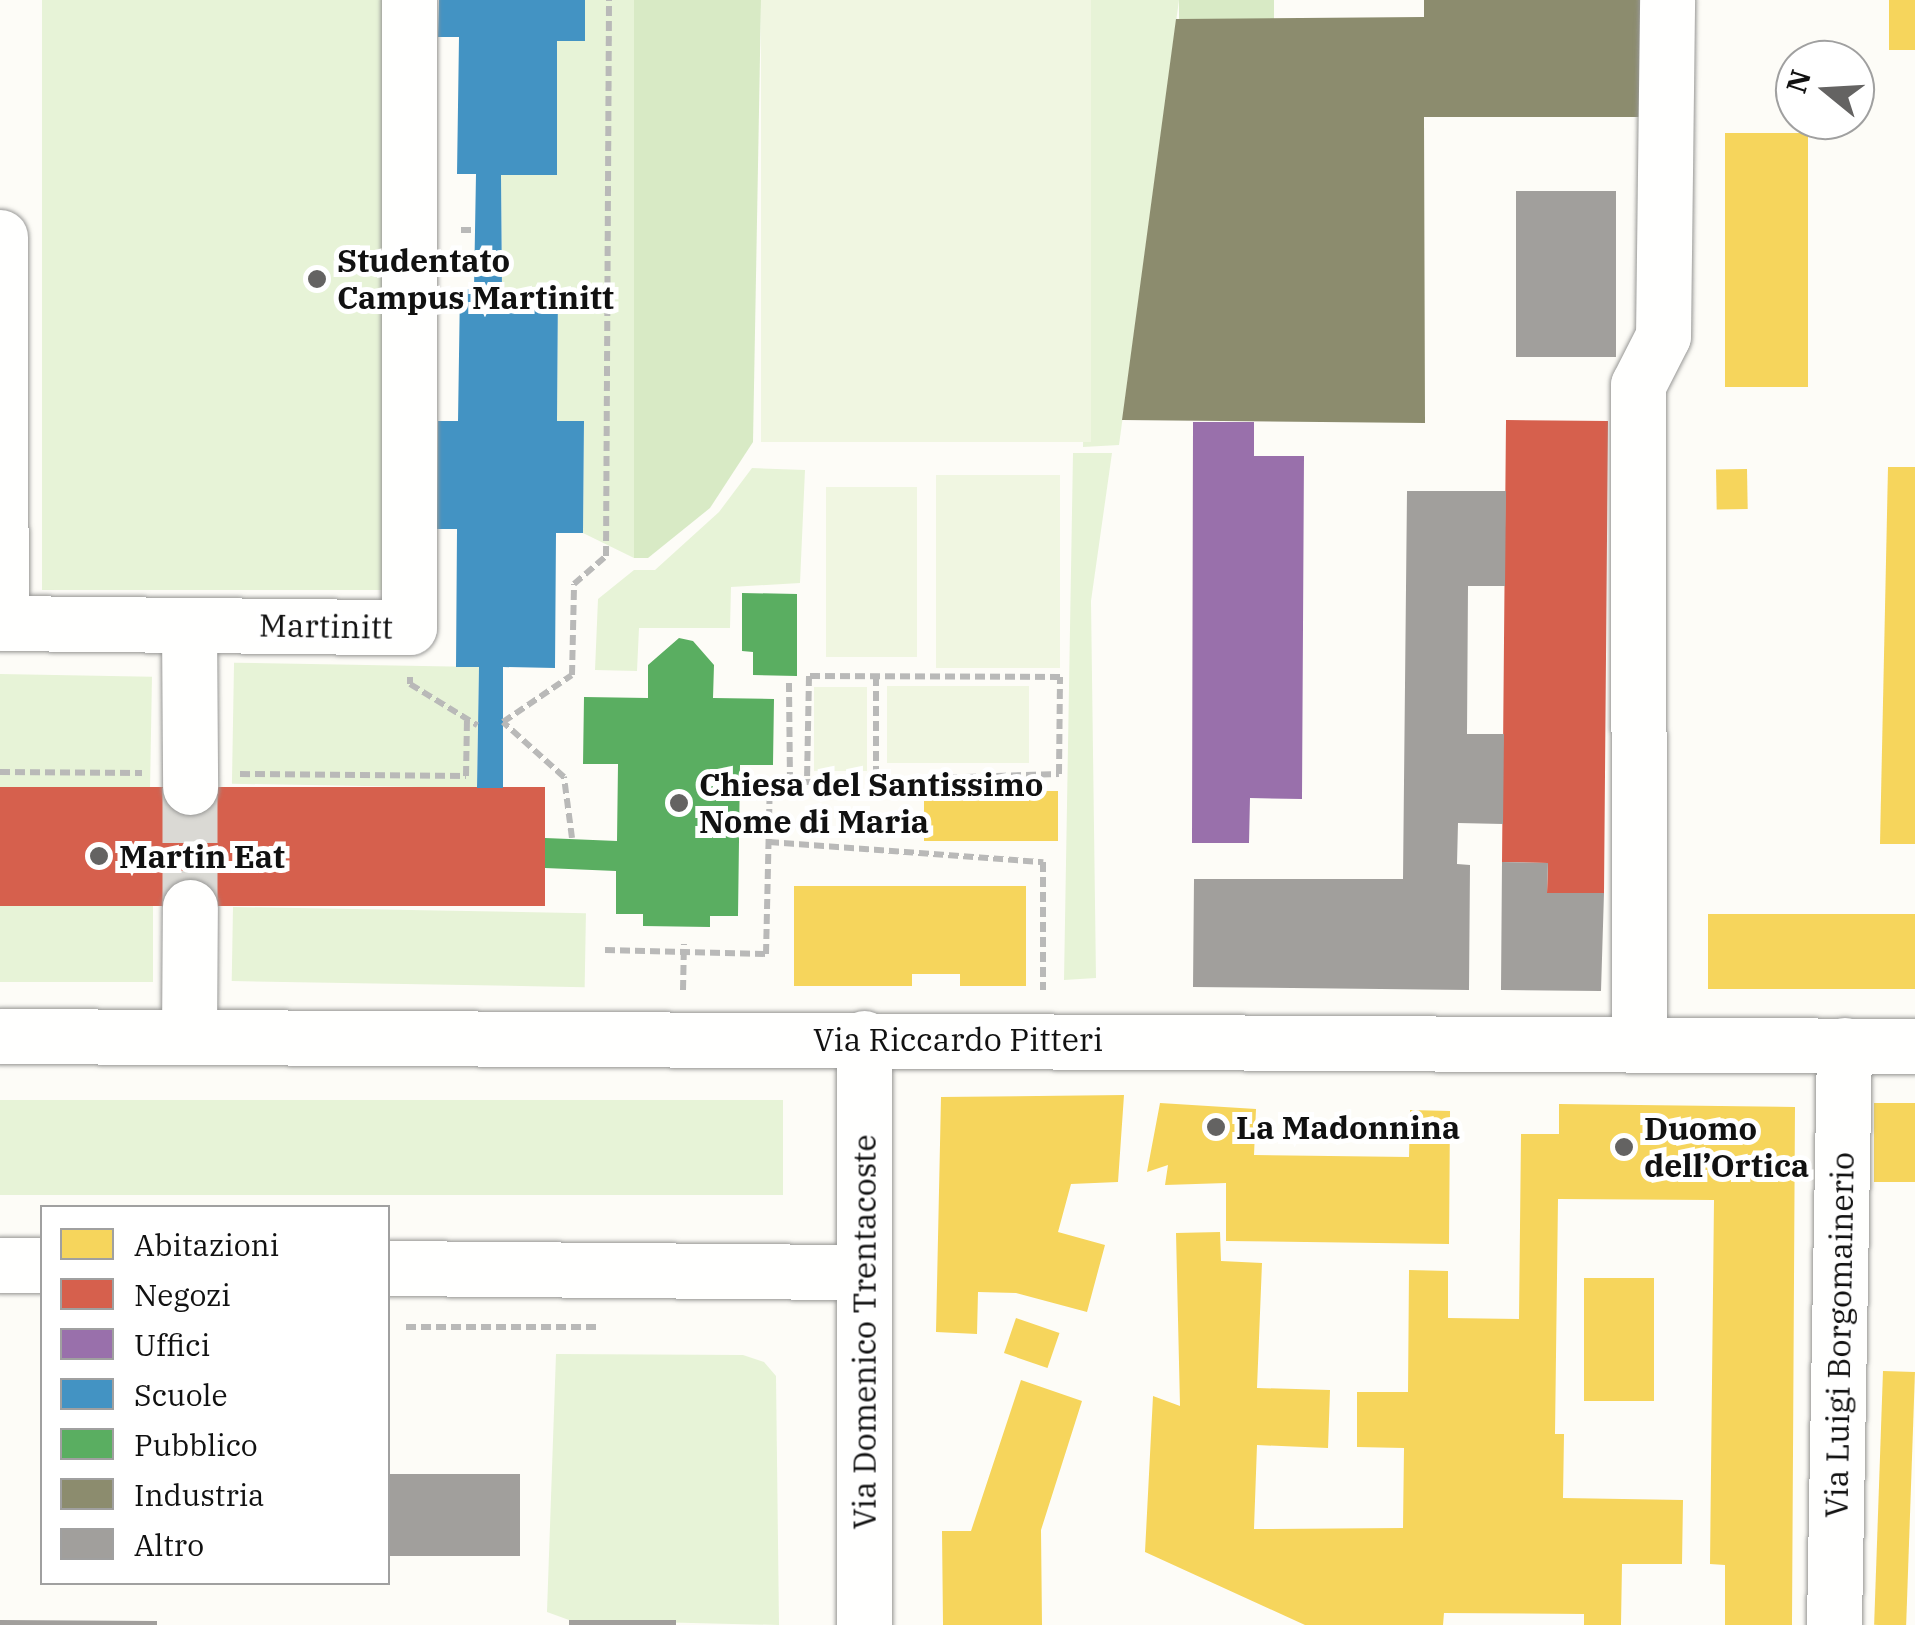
<!DOCTYPE html>
<meta charset="utf-8">
<style>
body{margin:0}
#map{position:relative;width:1915px;height:1625px;overflow:hidden;background:#fdfcf7;font-family:"IBM Plex Serif",serif}
div>[style]{position:absolute}
.green>*{inset:0;background:#e7f3d7;transform-origin:0 0}
.forest>*{inset:0;background:#d8eac5;transform-origin:0 0}
.pitch>*{inset:0;background:#f0f6e1;transform-origin:0 0}
.homes>*{inset:0;background:#f6d55c;transform-origin:0 0}
.shops>*{inset:0;background:#d6604d;transform-origin:0 0}
.offices>*{inset:0;background:#9970ab}
.schools>*{inset:0;background:#4393c3}
.public>*{inset:0;background:#5aae61}
.industry>*{inset:0;background:#8c8c6e}
.building>*{inset:0;background:#a19f9c;transform-origin:0 0}
.minor-tunnel>*{height:55px;margin-top:-27.5px;transform-origin:0;background:repeating-linear-gradient(90deg,#dad9d4 0 55px,transparent 0 83px)}
.path>*{height:6px;margin-top:-3px;transform-origin:0;background:repeating-linear-gradient(90deg,#b9b9b8 0 10px,transparent 0 15px)}
.roads{filter:drop-shadow(0 0 2px #979795) drop-shadow(0 0 2px #979795)}
.minor>*{height:55px;margin:-27.5px;padding:0 27.5px;transform-origin:27.5px;border-radius:27.5px;background:#fffffe}
.dots>*{width:28px;height:28px;translate:-50% -50%;box-sizing:border-box;border:5px solid #fff;border-radius:50%}
span{translate:-50% -50%;white-space:nowrap;text-align:center;line-height:1.15;-webkit-text-stroke:10px #fff;paint-order:stroke}
.poi-label{font-size:32px;color:#111;font-weight:700}
.left{translate:0 -50%;text-align:left}
.street-label{font-size:32px;color:#111}
.legend{position:absolute;left:40px;top:1205px;width:350px;height:380px;box-sizing:border-box;background:#fff;border:2px solid #a0a0a0;margin:0;padding:12px 18px;list-style:none;font-size:30px;color:#111}
.legend li{display:flex;align-items:center;gap:20px;height:50px}
.legend b{width:50px;border:2px solid #a0a0a0}
.north{position:absolute;left:1775px;top:40px;width:100px;height:100px;box-sizing:border-box;background:#fff;border:2px solid #a0a0a0;border-radius:50%;rotate:288deg;font-size:28px;font-weight:700;line-height:40px;text-align:center;color:#111}
.north::after{content:'';display:block;margin:auto;width:35px;height:45px;background:#646362;clip-path:polygon(50% 0,100% 100%,50% 72%,0 100%)}
</style>
<div id="map">
<div class="green">
<i style="left:42px;top:0;width:340px;height:590px"></i>
<i style="clip-path:polygon(585px 0,634px 0,634px 558px,583px 533px,584px 422px,557px 421px,558px 290px,502px 289px,501px 175px,556px 175px,557px 41px)"></i>
<i style="clip-path:polygon(1091px 0,1179px 0,1119px 445px,1083px 447px)"></i>
<i style="clip-path:polygon(1073px 453px,1112px 453px,1091px 601px,1096px 978px,1064px 980px)"></i>
<i style="clip-path:polygon(752px 468px,805px 470px,800px 583px,731px 587px,730px 628px,639px 628px,637px 671px,595px 670px,598px 599px,634px 570px,655px 570px,719px 512px)"></i>
<i style="left:479px;top:667px;width:121px;height:245px;rotate:91deg"></i>
<i style="left:0;top:674px;width:152px;height:113px;rotate:1deg"></i>
<i style="left:0;top:906px;width:153px;height:76px"></i>
<i style="left:233px;top:907px;width:353px;height:74px;rotate:1deg"></i>
<i style="left:0;top:1100px;width:783px;height:95px"></i>
<i style="clip-path:polygon(556px 1354px,743px 1355px,764px 1362px,776px 1376px,779px 1625px,569px 1620px,547px 1612px)"></i>
</div>
<div class="forest">
<i style="clip-path:polygon(634px 0,761px 0,753px 442px,710px 508px,648px 558px,634px 558px)"></i>
<i style="left:1179px;top:0;width:95px;height:19px"></i>
</div>
<div class="pitch">
<i style="left:761px;top:0;width:330px;height:442px"></i>
<i style="left:936px;top:475px;width:124px;height:193px"></i>
<i style="left:826px;top:487px;width:91px;height:170px"></i>
<i style="left:887px;top:686px;width:142px;height:77px"></i>
<i style="left:814px;top:687px;width:53px;height:84px"></i>
</div>
<div class="homes">
<i style="left:1889px;top:0;width:26px;height:50px"></i>
<i style="left:1725px;top:133px;width:83px;height:254px"></i>
<i style="clip-path:polygon(1888px 467px,1915px 467px,1915px 844px,1880px 844px)"></i>
<i style="left:1747px;top:469px;width:40px;height:31px;rotate:89deg"></i>
<i style="left:924px;top:791px;width:134px;height:50px"></i>
<i style="clip-path:polygon(794px 886px,1026px 886px,1026px 986px,960px 986px,960px 974px,912px 974px,912px 986px,794px 986px)"></i>
<i style="left:1708px;top:914px;width:207px;height:75px"></i>
<i style="clip-path:polygon(1124px 1095px,1118px 1182px,1071px 1184px,1058px 1232px,1105px 1245px,1087px 1312px,1016px 1293px,978px 1292px,977px 1334px,936px 1332px,941px 1097px)"></i>
<i style="clip-path:polygon(1160px 1103px,1256px 1109px,1254px 1155px,1409px 1157px,1410px 1110px,1450px 1111px,1449px 1244px,1226px 1241px,1226px 1183px,1165px 1185px,1168px 1165px,1147px 1172px)"></i>
<i style="left:1874px;top:1103px;width:41px;height:79px"></i>
<i style="clip-path:polygon(1559px 1104px,1795px 1107px,1792px 1625px,1725px 1625px,1725px 1565px,1710px 1564px,1714px 1200px,1558px 1199px,1555px 1434px,1564px 1434px,1563px 1498px,1683px 1500px,1682px 1564px,1622px 1564px,1621px 1625px,1584px 1625px,1584px 1614px,1444px 1613px,1443px 1625px,1305px 1625px,1145px 1552px,1153px 1396px,1180px 1406px,1176px 1233px,1220px 1232px,1221px 1261px,1262px 1263px,1257px 1388px,1330px 1390px,1328px 1448px,1257px 1445px,1254px 1529px,1403px 1528px,1404px 1448px,1357px 1447px,1357px 1392px,1408px 1392px,1409px 1270px,1448px 1271px,1448px 1318px,1519px 1319px,1521px 1134px,1559px 1134px)"></i>
<i style="left:1584px;top:1278px;width:70px;height:123px"></i>
<i style="left:1016px;top:1318px;width:46px;height:37px;rotate:19deg"></i>
<i style="left:1883px;top:1371px;width:32px;height:254px;rotate:2deg"></i>
<i style="clip-path:polygon(1021px 1380px,1082px 1401px,1041px 1530px,1042px 1625px,943px 1625px,942px 1531px,971px 1531px)"></i>
</div>
<div class="shops">
<i style="clip-path:polygon(1506px 420px,1608px 421px,1604px 893px,1547px 893px,1548px 863px,1502px 862px)"></i>
<i style="left:0;top:787px;width:545px;height:119px"></i>
</div>
<div class="offices">
<i style="clip-path:polygon(1193px 422px,1254px 422px,1254px 456px,1304px 456px,1302px 799px,1250px 798px,1249px 843px,1192px 843px)"></i>
</div>
<div class="schools">
<i style="clip-path:polygon(439px 0,585px 0,585px 41px,557px 41px,557px 175px,501px 175px,502px 289px,558px 289px,557px 421px,584px 421px,583px 533px,556px 533px,555px 668px,503px 667px,503px 788px,477px 788px,479px 667px,456px 667px,457px 529px,437px 529px,438px 421px,458px 421px,460px 289px,474px 289px,476px 174px,457px 174px,459px 37px,438px 37px)"></i>
</div>
<div class="public">
<i style="clip-path:polygon(742px 593px,797px 594px,797px 676px,753px 675px,753px 652px,742px 651px)"></i>
<i style="clip-path:polygon(679px 638px,693px 641px,714px 665px,713px 698px,774px 699px,773px 765px,740px 765px,738px 916px,710px 916px,710px 927px,643px 926px,643px 914px,616px 914px,616px 871px,545px 868px,545px 838px,617px 841px,618px 764px,583px 764px,584px 697px,648px 698px,648px 665px)"></i>
</div>
<div class="industry">
<i style="clip-path:polygon(1424px 0,1645px 0,1645px 117px,1424px 117px,1425px 423px,1122px 420px,1176px 19px,1424px 17px)"></i>
</div>
<div class="building">
<i style="left:1516px;top:191px;width:100px;height:166px"></i>
<i style="clip-path:polygon(1407px 491px,1506px 491px,1505px 586px,1468px 586px,1467px 734px,1504px 734px,1503px 824px,1458px 823px,1457px 864px,1470px 865px,1469px 990px,1193px 987px,1194px 879px,1403px 879px)"></i>
<i style="clip-path:polygon(1502px 862px,1548px 863px,1547px 893px,1604px 893px,1601px 991px,1501px 990px)"></i>
<i style="left:388px;top:1474px;width:132px;height:82px"></i>
<i style="clip-path:polygon(0 1620px,157px 1621px,157px 1625px,0 1625px)"></i>
<i style="left:569px;top:1620px;width:107px;height:5px"></i>
</div>
<div class="minor-tunnel">
<i style="left:190px;top:787px;width:120px;rotate:90deg"></i>
</div>
<div class="path">
<i style="left:461px;top:230px;width:14px"></i>
<i style="left:876px;top:676px;width:104px;rotate:90deg"></i>
<i style="left:410px;top:677px;width:7px;rotate:90deg"></i>
<i style="left:410px;top:684px;width:79px;rotate:31.5deg"></i>
<i style="left:0;top:772px;width:142px;rotate:0.4deg"></i>
<i style="left:240px;top:774px;width:226px;rotate:0.5deg"></i>
<i style="left:466px;top:776px;width:58px;rotate:-89deg"></i>
<i style="left:790px;top:782px;width:17px"></i>
<i style="left:807px;top:782px;width:69px;rotate:-1.7deg"></i>
<i style="left:876px;top:780px;width:183px;rotate:-1.9deg"></i>
<i style="left:1059px;top:774px;width:97px;rotate:-89.4deg"></i>
<i style="left:1060px;top:677px;width:251px;rotate:-179.8deg"></i>
<i style="left:809px;top:676px;width:106px;rotate:91.1deg"></i>
<i style="left:572px;top:838px;width:62px;rotate:-97.5deg"></i>
<i style="left:564px;top:777px;width:82px;rotate:-138deg"></i>
<i style="left:503px;top:722px;width:83px;rotate:-34.3deg"></i>
<i style="left:572px;top:675px;width:91px;rotate:-88.7deg"></i>
<i style="left:574px;top:584px;width:43px;rotate:-41.2deg"></i>
<i style="left:606px;top:556px;width:556px;rotate:-89.69deg"></i>
<i style="left:769px;top:842px;width:275px;rotate:4.2deg"></i>
<i style="left:1043px;top:862px;width:128px;rotate:90deg"></i>
<i style="left:605px;top:950px;width:161px;rotate:1.4deg"></i>
<i style="left:766px;top:954px;width:172px;rotate:-88.7deg"></i>
<i style="left:770px;top:782px;width:20px"></i>
<i style="left:790px;top:782px;width:99px;rotate:-90.6deg"></i>
<i style="left:683px;top:990px;width:46px;rotate:-88.8deg"></i>
<i style="left:406px;top:1327px;width:193px"></i>
</div>
<div class="roads">
<div class="minor">
<i style="left:0;top:237px;width:386px;rotate:89.9deg"></i>
<i style="left:1px;top:623px;width:408px;rotate:0.6deg"></i>
<i style="left:409px;top:627px;width:627px;rotate:-90deg"></i>
<i style="left:189px;top:625px;width:162px;rotate:89.6deg"></i>
<i style="left:189px;top:1035px;width:128px;rotate:-89.6deg"></i>
<i style="left:0;top:1036px;width:1915px;rotate:0.3deg"></i>
<i style="left:1639px;top:1044px;width:659px;rotate:-90.09deg"></i>
<i style="left:1638px;top:385px;width:55px;rotate:-63deg"></i>
<i style="left:1663px;top:336px;width:336px;rotate:-89.3deg"></i>
<i style="left:0;top:1265px;width:42px"></i>
<i style="left:388px;top:1268px;width:476px;rotate:0.5deg"></i>
<i style="left:864px;top:1625px;width:587px;rotate:-90deg"></i>
<i style="left:1834px;top:1625px;width:580px;rotate:-89.01deg"></i>
</div>
</div>
<div class="dots">
<i style="left:317px;top:279px;background:#646362"></i>
<i style="left:679px;top:803px;background:#646362"></i>
<i style="left:99px;top:856px;background:#646362"></i>
<i style="left:1216px;top:1127px;background:#646362"></i>
<i style="left:1624px;top:1147px;background:#646362"></i>
</div>
<div class="poi-label">
<span class="left" style="left:337px;top:279px">Studentato<br>Campus Martinitt</span>
<span class="left" style="left:699px;top:803px">Chiesa del Santissimo<br>Nome di Maria</span>
<span class="left" style="left:119px;top:856px">Martin Eat</span>
<span class="left" style="left:1236px;top:1127px">La Madonnina</span>
<span class="left" style="left:1644px;top:1147px">Duomo<br>dell’Ortica</span>
</div>
<div class="street-label">
<span style="left:326px;top:626px;rotate:1deg">Martinitt</span>
<span style="left:958px;top:1039px">Via Riccardo Pitteri</span>
<span style="left:864px;top:1332px;rotate:-90deg">Via Domenico Trentacoste</span>
<span style="left:1839px;top:1335px;rotate:-89deg">Via Luigi Borgomainerio</span>
</div>
<ul class="legend">
<li><b style="height:28px;background:#f6d55c"></b>Abitazioni</li>
<li><b style="height:28px;background:#d6604d"></b>Negozi</li>
<li><b style="height:28px;background:#9970ab"></b>Uffici</li>
<li><b style="height:28px;background:#4393c3"></b>Scuole</li>
<li><b style="height:28px;background:#5aae61"></b>Pubblico</li>
<li><b style="height:28px;background:#8c8c6e"></b>Industria</li>
<li><b style="height:28px;background:#a19f9c"></b>Altro</li>
</ul>
<div class="north">N</div>
</div>
